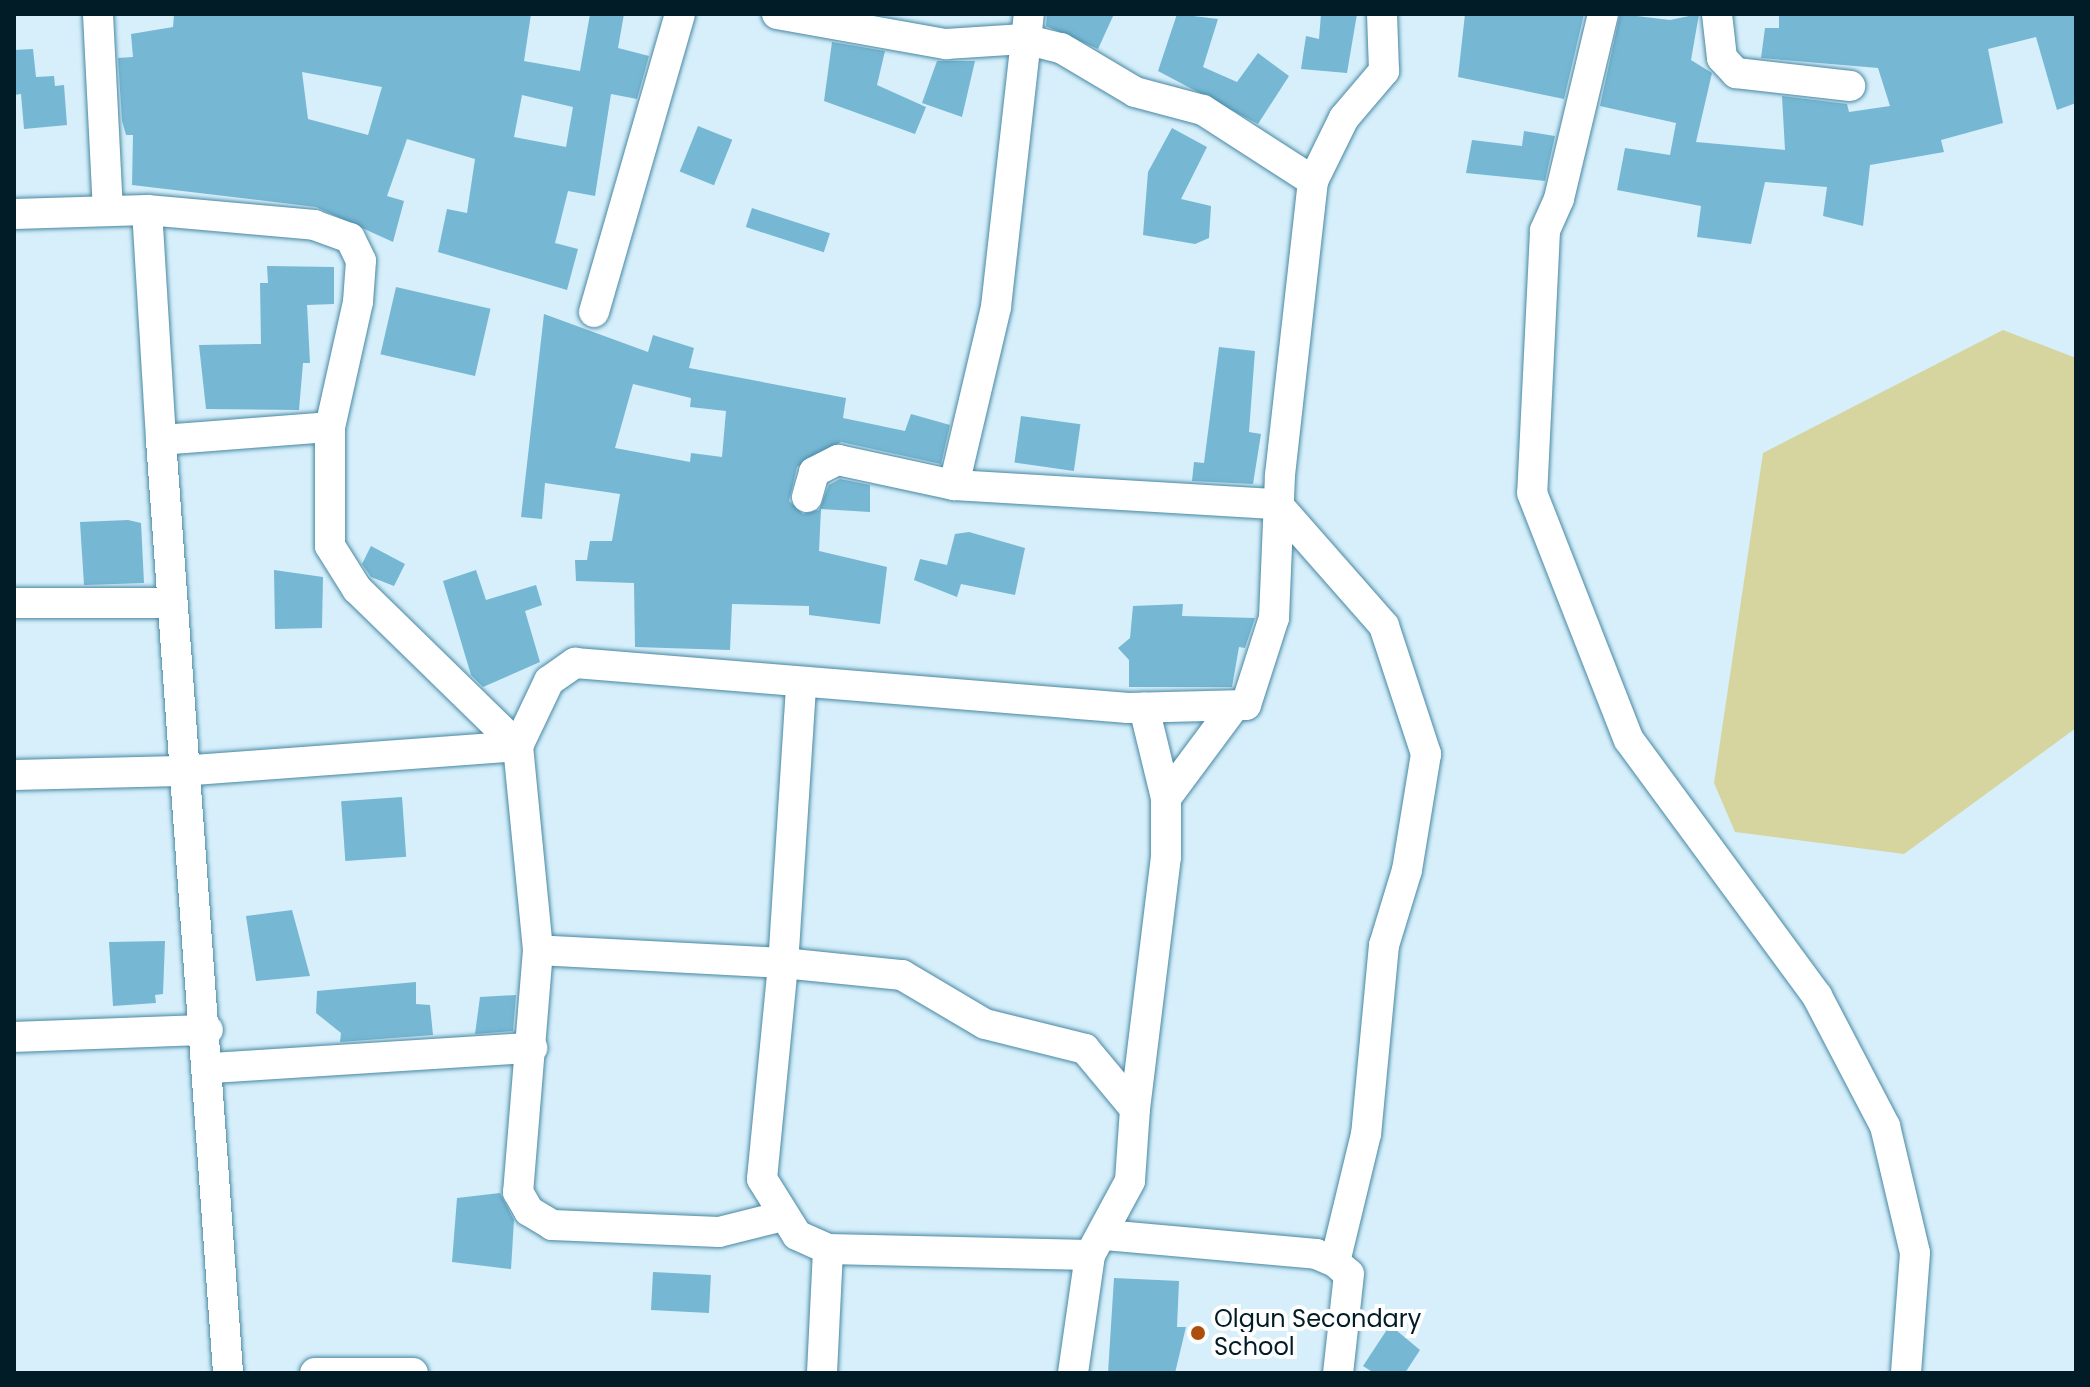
<!DOCTYPE html>
<style>
body{margin:0}
#map{position:relative;width:2090px;height:1387px;overflow:hidden;background:#d6effb;font-family:Poppins,sans-serif}
div>[style]{position:absolute}
.green>*{inset:0;background:#d6d5a0}
.building>*{inset:0;background:#76b7d3;transform-origin:0 0}
.roads{filter:drop-shadow(0 0 2px #4888a3) drop-shadow(0 0 2px #4888a3)}
.street>*{height:30px;margin:-15px;padding:0 15px;transform-origin:15px;border-radius:15px;background:#fff}
.dots>*{width:22px;height:22px;translate:-50% -50%;box-sizing:border-box;border:4px solid #fff;border-radius:50%}
span{translate:-50% -50%;white-space:nowrap;text-align:center;line-height:1.15;-webkit-text-stroke:8px #fff;paint-order:stroke}
.poi-label{font-size:24px;color:#021c27}
.left{translate:0 -50%;text-align:left}
.frame{position:absolute;inset:0;border:16px solid #021c27;pointer-events:none}
</style>
<div id="map">
<div class="green">
<i style="clip-path:polygon(2003px 330px,2076px 358px,2076px 728px,1904px 854px,1735px 832px,1714px 783px,1763px 453px)"></i>
</div>
<div class="building">
<i style="clip-path:polygon(evenodd,174px 14px,531px 14px,524px 61px,580px 71px,590px 14px,624px 14px,618px 48px,649px 56px,637px 99px,611px 94px,595px 196px,568px 191px,555px 243px,578px 249px,567px 290px,438px 252px,447px 209px,467px 213px,475px 159px,407px 139px,387px 196px,404px 201px,393px 242px,316px 207px,132px 185px,133px 135px,126px 135px,122px 121px,118px 58px,133px 57px,131px 34px,173px 27px,174px 14px,302px 72px,382px 87px,368px 135px,308px 119px,302px 72px,174px 14px,522px 95px,573px 107px,566px 147px,514px 137px,522px 95px)"></i>
<i style="clip-path:polygon(1047px 14px,1114px 14px,1098px 49px,1046px 26px)"></i>
<i style="clip-path:polygon(1177px 14px,1218px 19px,1203px 67px,1237px 82px,1258px 53px,1289px 76px,1258px 124px,1158px 71px)"></i>
<i style="clip-path:polygon(1321px 14px,1357px 14px,1347px 73px,1301px 69px,1306px 36px,1319px 39px)"></i>
<i style="clip-path:polygon(1465px 14px,1584px 14px,1564px 99px,1458px 77px)"></i>
<i style="clip-path:polygon(1620px 14px,1670px 20px,1699px 14px,1691px 60px,1712px 73px,1696px 142px,1785px 150px,1782px 96px,1847px 104px,1849px 112px,1890px 106px,1878px 68px,1761px 58px,1765px 28px,1779px 28px,1779px 14px,2076px 14px,2076px 103px,2057px 110px,2036px 37px,1988px 49px,2003px 123px,1941px 140px,1944px 152px,1870px 165px,1863px 226px,1823px 216px,1827px 187px,1765px 182px,1751px 244px,1697px 237px,1701px 206px,1617px 190px,1625px 148px,1670px 155px,1676px 123px,1600px 106px)"></i>
<i style="clip-path:polygon(832px 42px,885px 51px,877px 85px,926px 107px,915px 134px,824px 101px)"></i>
<i style="clip-path:polygon(33px 49px,36px 77px,54px 76px,55px 86px,64px 85px,67px 125px,24px 129px,21px 94px,14px 95px,14px 50px)"></i>
<i style="clip-path:polygon(937px 61px,975px 61px,962px 117px,922px 103px)"></i>
<i style="left:698px;top:126px;width:37px;height:49px;rotate:22deg"></i>
<i style="clip-path:polygon(1172px 128px,1207px 147px,1181px 199px,1211px 206px,1209px 238px,1195px 244px,1143px 235px,1148px 172px)"></i>
<i style="clip-path:polygon(1524px 131px,1555px 136px,1545px 181px,1466px 173px,1472px 140px,1522px 146px)"></i>
<i style="left:752px;top:208px;width:82px;height:20px;rotate:18deg"></i>
<i style="clip-path:polygon(267px 266px,334px 267px,334px 304px,307px 305px,310px 363px,303px 363px,299px 410px,206px 409px,199px 345px,261px 344px,260px 283px,268px 283px)"></i>
<i style="left:396px;top:287px;width:97px;height:69px;rotate:13deg"></i>
<i style="clip-path:polygon(evenodd,544px 314px,648px 352px,653px 335px,694px 348px,689px 368px,846px 398px,843px 418px,905px 431px,911px 414px,950px 425px,941px 464px,841px 442px,797px 467px,789px 501px,803px 514px,819px 510px,829px 485px,840px 479px,870px 485px,870px 512px,821px 509px,819px 551px,887px 567px,880px 624px,809px 615px,809px 606px,732px 604px,730px 650px,635px 647px,634px 583px,576px 581px,575px 560px,587px 560px,590px 541px,612px 541px,620px 494px,545px 483px,542px 519px,521px 517px,544px 314px,633px 384px,691px 398px,690px 407px,726px 411px,722px 457px,691px 453px,690px 462px,615px 448px,633px 384px)"></i>
<i style="clip-path:polygon(1219px 347px,1255px 351px,1249px 432px,1261px 434px,1253px 484px,1192px 481px,1194px 462px,1204px 463px)"></i>
<i style="left:1021px;top:416px;width:60px;height:47px;rotate:8deg"></i>
<i style="clip-path:polygon(128px 520px,141px 523px,144px 583px,84px 585px,80px 522px)"></i>
<i style="clip-path:polygon(969px 532px,1025px 548px,1015px 595px,961px 584px,957px 597px,914px 580px,920px 559px,947px 565px,955px 534px)"></i>
<i style="clip-path:polygon(371px 546px,405px 564px,394px 586px,371px 577px,362px 564px)"></i>
<i style="clip-path:polygon(274px 570px,323px 577px,322px 628px,275px 629px)"></i>
<i style="clip-path:polygon(476px 570px,486px 600px,536px 585px,542px 605px,525px 611px,540px 662px,483px 687px,471px 675px,443px 581px)"></i>
<i style="clip-path:polygon(1183px 604px,1182px 616px,1255px 618px,1245px 648px,1239px 647px,1232px 687px,1129px 687px,1129px 660px,1118px 648px,1130px 638px,1133px 606px)"></i>
<i style="left:402px;top:797px;width:60px;height:61px;rotate:86deg"></i>
<i style="clip-path:polygon(292px 910px,310px 976px,256px 981px,246px 916px)"></i>
<i style="clip-path:polygon(165px 941px,163px 994px,155px 995px,156px 1003px,113px 1006px,109px 942px)"></i>
<i style="clip-path:polygon(416px 982px,416px 1004px,430px 1005px,433px 1035px,340px 1042px,341px 1033px,316px 1013px,317px 991px)"></i>
<i style="clip-path:polygon(516px 995px,513px 1031px,475px 1034px,480px 997px)"></i>
<i style="clip-path:polygon(500px 1193px,514px 1220px,511px 1269px,452px 1262px,457px 1198px)"></i>
<i style="left:653px;top:1272px;width:58px;height:38px;rotate:3deg"></i>
<i style="clip-path:polygon(1114px 1278px,1179px 1281px,1177px 1327px,1186px 1327px,1175px 1373px,1108px 1373px)"></i>
<i style="clip-path:polygon(1390px 1325px,1420px 1350px,1405px 1373px,1374px 1373px,1363px 1366px)"></i>
</div>
<div class="roads">
<div class="street">
<i style="left:98px;top:14px;width:195px;rotate:87.1deg"></i>
<i style="left:777px;top:14px;width:172px;rotate:10.1deg"></i>
<i style="left:946px;top:44px;width:78px;rotate:-3.7deg"></i>
<i style="left:1024px;top:39px;width:38px;rotate:14deg"></i>
<i style="left:1061px;top:48px;width:86px;rotate:30.7deg"></i>
<i style="left:1135px;top:92px;width:70px;rotate:14.8deg"></i>
<i style="left:1203px;top:110px;width:131px;rotate:32.8deg"></i>
<i style="left:1603px;top:14px;width:190px;rotate:103.4deg"></i>
<i style="left:1559px;top:199px;width:35px;rotate:114deg"></i>
<i style="left:1545px;top:231px;width:262px;rotate:92.8deg"></i>
<i style="left:1532px;top:493px;width:265px;rotate:68.6deg"></i>
<i style="left:1629px;top:740px;width:318px;rotate:53.7deg"></i>
<i style="left:1817px;top:996px;width:147px;rotate:62.4deg"></i>
<i style="left:1885px;top:1126px;width:130px;rotate:76.7deg"></i>
<i style="left:1915px;top:1253px;width:120px;rotate:94.3deg"></i>
<i style="left:1717px;top:14px;width:44px;rotate:83.5deg"></i>
<i style="left:1722px;top:58px;width:21px;rotate:47deg"></i>
<i style="left:1736px;top:73px;width:115px;rotate:6.5deg"></i>
<i style="left:147px;top:210px;width:230px;rotate:86.5deg"></i>
<i style="left:161px;top:440px;width:169px;rotate:-4.4deg"></i>
<i style="left:330px;top:427px;width:119px;rotate:90deg"></i>
<i style="left:330px;top:546px;width:51px;rotate:57.9deg"></i>
<i style="left:357px;top:589px;width:225px;rotate:44.3deg"></i>
<i style="left:14px;top:214px;width:133px;rotate:-1.7deg"></i>
<i style="left:147px;top:210px;width:168px;rotate:5.1deg"></i>
<i style="left:314px;top:225px;width:38px;rotate:20deg"></i>
<i style="left:350px;top:238px;width:25px;rotate:64deg"></i>
<i style="left:361px;top:261px;width:41px;rotate:94.2deg"></i>
<i style="left:358px;top:302px;width:128px;rotate:102.6deg"></i>
<i style="left:594px;top:312px;width:310px;rotate:-73.9deg"></i>
<i style="left:161px;top:440px;width:935px;rotate:85.89deg"></i>
<i style="left:954px;top:485px;width:183px;rotate:-76.7deg"></i>
<i style="left:996px;top:307px;width:295px;rotate:-83.6deg"></i>
<i style="left:807px;top:497px;width:26px;rotate:-74deg"></i>
<i style="left:814px;top:472px;width:27px;rotate:-27deg"></i>
<i style="left:838px;top:460px;width:119px;rotate:12.2deg"></i>
<i style="left:954px;top:485px;width:324px;rotate:3.4deg"></i>
<i style="left:1277px;top:504px;width:162px;rotate:48.7deg"></i>
<i style="left:1384px;top:626px;width:135px;rotate:71.8deg"></i>
<i style="left:1426px;top:754px;width:118px;rotate:99.3deg"></i>
<i style="left:1407px;top:870px;width:78px;rotate:107deg"></i>
<i style="left:1384px;top:945px;width:190px;rotate:95.4deg"></i>
<i style="left:1366px;top:1134px;width:132px;rotate:103.6deg"></i>
<i style="left:14px;top:603px;width:156px"></i>
<i style="left:801px;top:687px;width:277px;rotate:93.7deg"></i>
<i style="left:783px;top:963px;width:120px;rotate:5.8deg"></i>
<i style="left:902px;top:975px;width:96px;rotate:30.6deg"></i>
<i style="left:985px;top:1024px;width:103px;rotate:14deg"></i>
<i style="left:1085px;top:1049px;width:78px;rotate:50.2deg"></i>
<i style="left:1135px;top:1109px;width:72px;rotate:94deg"></i>
<i style="left:1130px;top:1181px;width:84px;rotate:118.4deg"></i>
<i style="left:1090px;top:1255px;width:119px;rotate:98.2deg"></i>
<i style="left:14px;top:775px;width:166px;rotate:-1.4deg"></i>
<i style="left:180px;top:771px;width:339px;rotate:-4.2deg"></i>
<i style="left:1166px;top:798px;width:111px;rotate:-53.4deg"></i>
<i style="left:538px;top:950px;width:243px;rotate:94.7deg"></i>
<i style="left:518px;top:1192px;width:22px;rotate:60deg"></i>
<i style="left:529px;top:1211px;width:27px;rotate:31deg"></i>
<i style="left:552px;top:1225px;width:167px;rotate:2.4deg"></i>
<i style="left:719px;top:1232px;width:66px;rotate:-14deg"></i>
<i style="left:14px;top:1037px;width:194px;rotate:-2.1deg"></i>
<i style="left:211px;top:1068px;width:322px;rotate:-3.6deg"></i>
<i style="left:1135px;top:1109px;width:254px;rotate:-83deg"></i>
<i style="left:1166px;top:857px;width:59px;rotate:-90deg"></i>
<i style="left:1166px;top:798px;width:93px;rotate:-103.7deg"></i>
<i style="left:1105px;top:1235px;width:212px;rotate:5.1deg"></i>
<i style="left:1316px;top:1254px;width:21px;rotate:23deg"></i>
<i style="left:1335px;top:1262px;width:18px;rotate:41deg"></i>
<i style="left:1349px;top:1274px;width:100px;rotate:96.3deg"></i>
<i style="left:1090px;top:1255px;width:262px;rotate:-178.7deg"></i>
<i style="left:828px;top:1249px;width:34px;rotate:-156deg"></i>
<i style="left:797px;top:1235px;width:66px;rotate:-122deg"></i>
<i style="left:762px;top:1179px;width:217px;rotate:-84.4deg"></i>
<i style="left:783px;top:963px;width:245px;rotate:-177deg"></i>
<i style="left:538px;top:950px;width:205px;rotate:-95.6deg"></i>
<i style="left:518px;top:746px;width:72px;rotate:-64.5deg"></i>
<i style="left:549px;top:681px;width:32px;rotate:-35deg"></i>
<i style="left:575px;top:663px;width:555px;rotate:4.65deg"></i>
<i style="left:1128px;top:708px;width:118px;rotate:-1.5deg"></i>
<i style="left:1246px;top:705px;width:91px;rotate:-72.2deg"></i>
<i style="left:1274px;top:618px;width:143px;rotate:-87.6deg"></i>
<i style="left:1280px;top:475px;width:296px;rotate:-83.6deg"></i>
<i style="left:1313px;top:181px;width:70px;rotate:-63.8deg"></i>
<i style="left:1344px;top:118px;width:62px;rotate:-49.6deg"></i>
<i style="left:1384px;top:71px;width:57px;rotate:-92deg"></i>
<i style="left:315px;top:1373px;width:98px"></i>
<i style="left:822px;top:1373px;width:124px;rotate:-87.2deg"></i>
</div>
</div>
<div class="dots">
<i style="left:1198px;top:1333px;background:#af4e0c"></i>
</div>
<div class="poi-label">
<span class="left" style="left:1214px;top:1333px">Olgun Secondary<br>School</span>
</div>
<div class="frame"></div>
</div>
